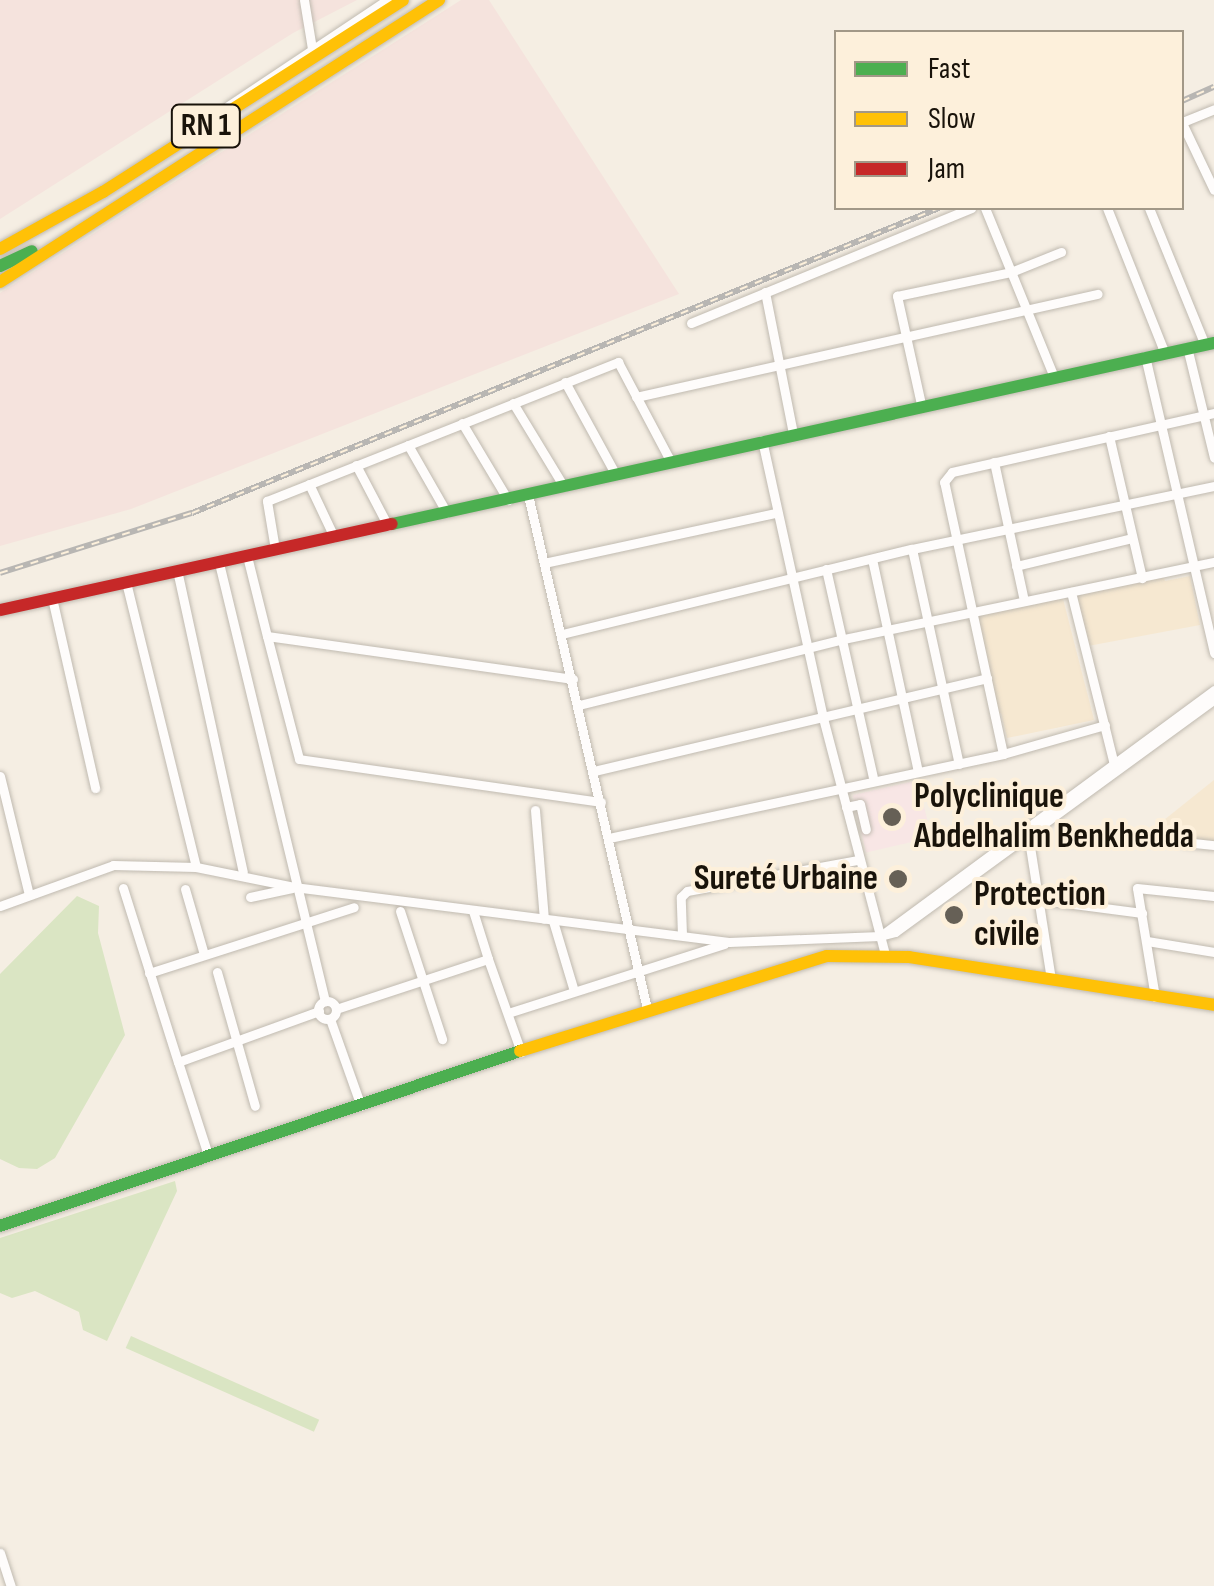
<!DOCTYPE html>
<meta charset="utf-8">
<style>
body{margin:0}
#map{position:relative;width:1214px;height:1586px;overflow:hidden;background:#f5eee3;font-family:"Sofia Sans Condensed",sans-serif}
div>[style]{position:absolute}
.built>*{inset:0;background:#f6e8d1}
.industrial>*{inset:0;background:#f5e3dd}
.medical>*{inset:0;background:#f8e6e5;transform-origin:0 0}
.green>*{inset:0;background:#dae5c3;transform-origin:0 0}
.roads{filter:drop-shadow(0 0 2px #c0bab0) drop-shadow(0 0 2px #c0bab0)}
.street>*{height:9px;margin:-4.5px;padding:0 4.5px;transform-origin:4.5px;border-radius:4.5px;background:#fefcfb}
.street>.ring{margin:-4.5px;padding:0;box-sizing:content-box;background:none;border:9px solid #fefcfb;border-radius:50%}
.fast>*{height:12px;margin:-6px;padding:0 6px;transform-origin:6px;border-radius:6px;background:#4caf50}
.slow>*{height:12px;margin:-6px;padding:0 6px;transform-origin:6px;border-radius:6px;background:#ffc107}
.jam>*{height:12px;margin:-6px;padding:0 6px;transform-origin:6px;border-radius:6px;background:#c62828}
.rail>*{height:6px;margin-top:-3px;transform-origin:0;background:repeating-linear-gradient(90deg,#fdf0db 0 8px,#b8b6b3 0 16px);box-sizing:border-box;border-block:2px solid #b8b6b3}
.dots>*{width:28px;height:28px;translate:-50% -50%;box-sizing:border-box;border:5px solid #fdf0db;border-radius:50%}
span{translate:-50% -50%;white-space:nowrap;text-align:center;line-height:1.15;-webkit-text-stroke:8px #fdf0db;paint-order:stroke}
.shield-label span{padding:2px 8px;background:#fdf0db;border:2px solid;border-radius:8px;-webkit-text-stroke-width:0}
.shield-label{font-size:32px;color:#19130a;font-weight:700}
.poi-label{font-size:35px;color:#19130a;font-weight:700}
.left{translate:0 -50%;text-align:left}
.right{translate:-100% -50%;text-align:right}
.legend{position:absolute;left:834px;top:30px;width:350px;height:180px;box-sizing:border-box;background:#fdf0db;border:2px solid #a29887;margin:0;padding:12px 18px;list-style:none;font-size:30px;color:#19130a}
.legend li{display:flex;align-items:center;gap:20px;height:50px}
.legend b{width:50px;border:2px solid #a29887}
</style>
<div id="map">
<div class="built">
<i style="clip-path:polygon(1163px 575px,1165px 581px,1190px 576px,1200px 625px,1088px 646px,1076px 595px)"></i>
<i style="clip-path:polygon(1062px 595px,1094px 720px,1007px 738px,1001px 713px,996px 714px,975px 617px)"></i>
<i style="clip-path:polygon(1214px 780px,1214px 842px,1153px 833px,1154px 828px)"></i>
</div>
<div class="industrial">
<i style="clip-path:polygon(0 0,357px 0,293px 33px,0 219px)"></i>
<i style="clip-path:polygon(461px 0,489px 0,679px 294px,131px 509px,0 546px,0 293px)"></i>
</div>
<div class="medical">
<i style="left:918px;top:780px;width:59px;height:67px;rotate:77deg"></i>
</div>
<div class="green">
<i style="clip-path:polygon(77px 896px,99px 906px,98px 933px,125px 1035px,55px 1158px,37px 1169px,19px 1168px,0 1159px,0 974px)"></i>
<i style="clip-path:polygon(175px 1181px,177px 1191px,107px 1341px,83px 1330px,79px 1312px,35px 1291px,12px 1298px,0 1293px,0 1238px)"></i>
<i style="left:131px;top:1336px;width:206px;height:13px;rotate:24deg"></i>
</div>
<div class="roads">
<div class="street">
<i style="left:304px;top:0;width:50px;rotate:80.7deg"></i>
<i style="left:228px;top:106px;width:191px;rotate:-33.7deg"></i>
<i style="left:1185px;top:121px;width:31px;rotate:-22deg"></i>
<i style="left:1182px;top:123px;width:74px;rotate:64.5deg"></i>
<i style="left:985px;top:208px;width:180px;rotate:67.8deg"></i>
<i style="left:1107px;top:208px;width:154px;rotate:68.3deg"></i>
<i style="left:1149px;top:208px;width:148px;rotate:67.8deg"></i>
<i style="left:765px;top:292px;width:144px;rotate:78.8deg"></i>
<i style="left:691px;top:323px;width:303px;rotate:-22.3deg"></i>
<i style="left:1187px;top:347px;width:114px;rotate:76.3deg"></i>
<i style="left:1145px;top:356px;width:305px;rotate:76.9deg"></i>
<i style="left:565px;top:382px;width:106px;rotate:61.3deg"></i>
<i style="left:636px;top:397px;width:473px;rotate:-12.6deg"></i>
<i style="left:513px;top:403px;width:98px;rotate:58.7deg"></i>
<i style="left:921px;top:404px;width:111px;rotate:-102.5deg"></i>
<i style="left:897px;top:296px;width:116px;rotate:-11.9deg"></i>
<i style="left:1011px;top:272px;width:54px;rotate:-21.8deg"></i>
<i style="left:462px;top:423px;width:90px;rotate:59.1deg"></i>
<i style="left:1109px;top:436px;width:146px;rotate:76.9deg"></i>
<i style="left:762px;top:440px;width:285px;rotate:77.6deg"></i>
<i style="left:823px;top:718px;width:244px;rotate:75.3deg"></i>
<i style="left:408px;top:445px;width:78px;rotate:60.2deg"></i>
<i style="left:994px;top:462px;width:142px;rotate:77.8deg"></i>
<i style="left:356px;top:465px;width:69px;rotate:62.3deg"></i>
<i style="left:309px;top:484px;width:59px;rotate:64.7deg"></i>
<i style="left:528px;top:495px;width:528px;rotate:76.96deg"></i>
<i style="left:275px;top:549px;width:49px;rotate:-99.5deg"></i>
<i style="left:267px;top:501px;width:378px;rotate:-21.6deg"></i>
<i style="left:618px;top:362px;width:113px;rotate:62.1deg"></i>
<i style="left:912px;top:549px;width:220px;rotate:77.7deg"></i>
<i style="left:247px;top:556px;width:82px;rotate:76deg"></i>
<i style="left:872px;top:559px;width:217px;rotate:77.8deg"></i>
<i style="left:219px;top:563px;width:451px;rotate:76.4deg"></i>
<i style="left:544px;top:563px;width:236px;rotate:-12.2deg"></i>
<i style="left:1016px;top:566px;width:119px;rotate:-13.6deg"></i>
<i style="left:826px;top:569px;width:213px;rotate:77.3deg"></i>
<i style="left:177px;top:570px;width:309px;rotate:77.7deg"></i>
<i style="left:126px;top:582px;width:293px;rotate:76.2deg"></i>
<i style="left:1071px;top:592px;width:177px;rotate:76deg"></i>
<i style="left:52px;top:598px;width:195px;rotate:77.2deg"></i>
<i style="left:562px;top:634px;width:360px;rotate:-13.7deg"></i>
<i style="left:912px;top:549px;width:309px;rotate:-11.8deg"></i>
<i style="left:573px;top:679px;width:309px;rotate:-172deg"></i>
<i style="left:267px;top:636px;width:127px;rotate:75.4deg"></i>
<i style="left:299px;top:759px;width:305px;rotate:8.1deg"></i>
<i style="left:1214px;top:690px;width:415px;rotate:143.6deg"></i>
<i style="left:880px;top:936px;width:16px;rotate:-15deg"></i>
<i style="left:895px;top:932px;width:395px;rotate:-36.1deg"></i>
<i style="left:579px;top:705px;width:273px;rotate:-14deg"></i>
<i style="left:844px;top:639px;width:378px;rotate:-11.8deg"></i>
<i style="left:1003px;top:754px;width:106px;rotate:-15.9deg"></i>
<i style="left:594px;top:771px;width:404px;rotate:-13.3deg"></i>
<i style="left:0;top:776px;width:122px;rotate:76.3deg"></i>
<i style="left:846px;top:807px;width:14px;rotate:-12deg"></i>
<i style="left:860px;top:804px;width:26px;rotate:77deg"></i>
<i style="left:535px;top:810px;width:109px;rotate:85.3deg"></i>
<i style="left:1028px;top:834px;width:147px;rotate:81deg"></i>
<i style="left:609px;top:838px;width:403px;rotate:-12deg"></i>
<i style="left:1003px;top:754px;width:278px;rotate:-102.2deg"></i>
<i style="left:944px;top:482px;width:13px;rotate:-51deg"></i>
<i style="left:952px;top:472px;width:269px;rotate:-12.7deg"></i>
<i style="left:1184px;top:842px;width:30px;rotate:6deg"></i>
<i style="left:123px;top:888px;width:182px;rotate:72.5deg"></i>
<i style="left:178px;top:1062px;width:150px;rotate:-19.9deg"></i>
<i style="left:185px;top:889px;width:65px;rotate:73.8deg"></i>
<i style="left:250px;top:897px;width:43px;rotate:-12.1deg"></i>
<i style="left:1043px;top:900px;width:100px;rotate:7.5deg"></i>
<i style="left:0;top:906px;width:120px;rotate:-19.9deg"></i>
<i style="left:113px;top:865px;width:83px;rotate:1.4deg"></i>
<i style="left:196px;top:867px;width:100px;rotate:11.5deg"></i>
<i style="left:294px;top:887px;width:438px;rotate:7.2deg"></i>
<i style="left:729px;top:942px;width:151px;rotate:-2.3deg"></i>
<i style="left:400px;top:911px;width:135px;rotate:71.8deg"></i>
<i style="left:473px;top:911px;width:50px;rotate:72.6deg"></i>
<i style="left:553px;top:921px;width:73px;rotate:73.3deg"></i>
<i style="left:682px;top:935px;width:38px;rotate:-92deg"></i>
<i style="left:681px;top:897px;width:8px;rotate:-45deg"></i>
<i style="left:687px;top:891px;width:174px;rotate:-10.3deg"></i>
<i style="left:1147px;top:941px;width:68px;rotate:9.3deg"></i>
<i style="left:217px;top:972px;width:139px;rotate:74.2deg"></i>
<i style="left:149px;top:973px;width:215px;rotate:-17.8deg"></i>
<i style="left:1155px;top:997px;width:110px;rotate:-99.4deg"></i>
<i style="left:1137px;top:888px;width:77px;rotate:5.9deg"></i>
<i class="ring" style="left:318px;top:1001px;width:9px;height:9px"></i>
<i style="left:336px;top:1009px;width:160px;rotate:-18.2deg"></i>
<i style="left:488px;top:959px;width:99px;rotate:70.5deg"></i>
<i style="left:508px;top:1013px;width:227px;rotate:-17.7deg"></i>
<i style="left:330px;top:1019px;width:92px;rotate:70.4deg"></i>
<i style="left:178px;top:1062px;width:98px;rotate:72.1deg"></i>
<i style="left:0;top:1553px;width:35px;rotate:72deg"></i>
</div>
<div class="fast">
<i style="left:0;top:266px;width:35px;rotate:-25deg"></i>
<i style="left:392px;top:524px;width:842px;rotate:-12.42deg"></i>
<i style="left:0;top:1226px;width:549px;rotate:-18.6deg"></i>
</div>
<div class="slow">
<i style="left:0;top:249px;width:118px;rotate:-29deg"></i>
<i style="left:103px;top:192px;width:356px;rotate:-32.6deg"></i>
<i style="left:0;top:282px;width:522px;rotate:-32.72deg"></i>
<i style="left:520px;top:1051px;width:321px;rotate:-17.2deg"></i>
<i style="left:827px;top:956px;width:82px;rotate:0.7deg"></i>
<i style="left:909px;top:957px;width:309px;rotate:8.9deg"></i>
</div>
<div class="jam">
<i style="left:0;top:610px;width:401px;rotate:-12.4deg"></i>
</div>
</div>
<div class="rail">
<i style="left:1182px;top:101px;width:35px;rotate:-24deg"></i>
<i style="left:0;top:573px;width:201px;rotate:-17.4deg"></i>
<i style="left:192px;top:513px;width:807px;rotate:-22.21deg"></i>
</div>
<div class="dots">
<i style="left:892px;top:817px;background:#666056"></i>
<i style="left:898px;top:879px;background:#666056"></i>
<i style="left:954px;top:915px;background:#666056"></i>
</div>
<div class="shield-label">
<span style="left:206px;top:126px">RN 1</span>
</div>
<div class="poi-label">
<span class="left" style="left:914px;top:817px">Polyclinique<br>Abdelhalim Benkhedda</span>
<span class="right" style="left:878px;top:879px">Sureté Urbaine</span>
<span class="left" style="left:974px;top:915px">Protection<br>civile</span>
</div>
<ul class="legend">
<li><b style="height:12px;background:#4caf50"></b>Fast</li>
<li><b style="height:12px;background:#ffc107"></b>Slow</li>
<li><b style="height:12px;background:#c62828"></b>Jam</li>
</ul>
</div>
